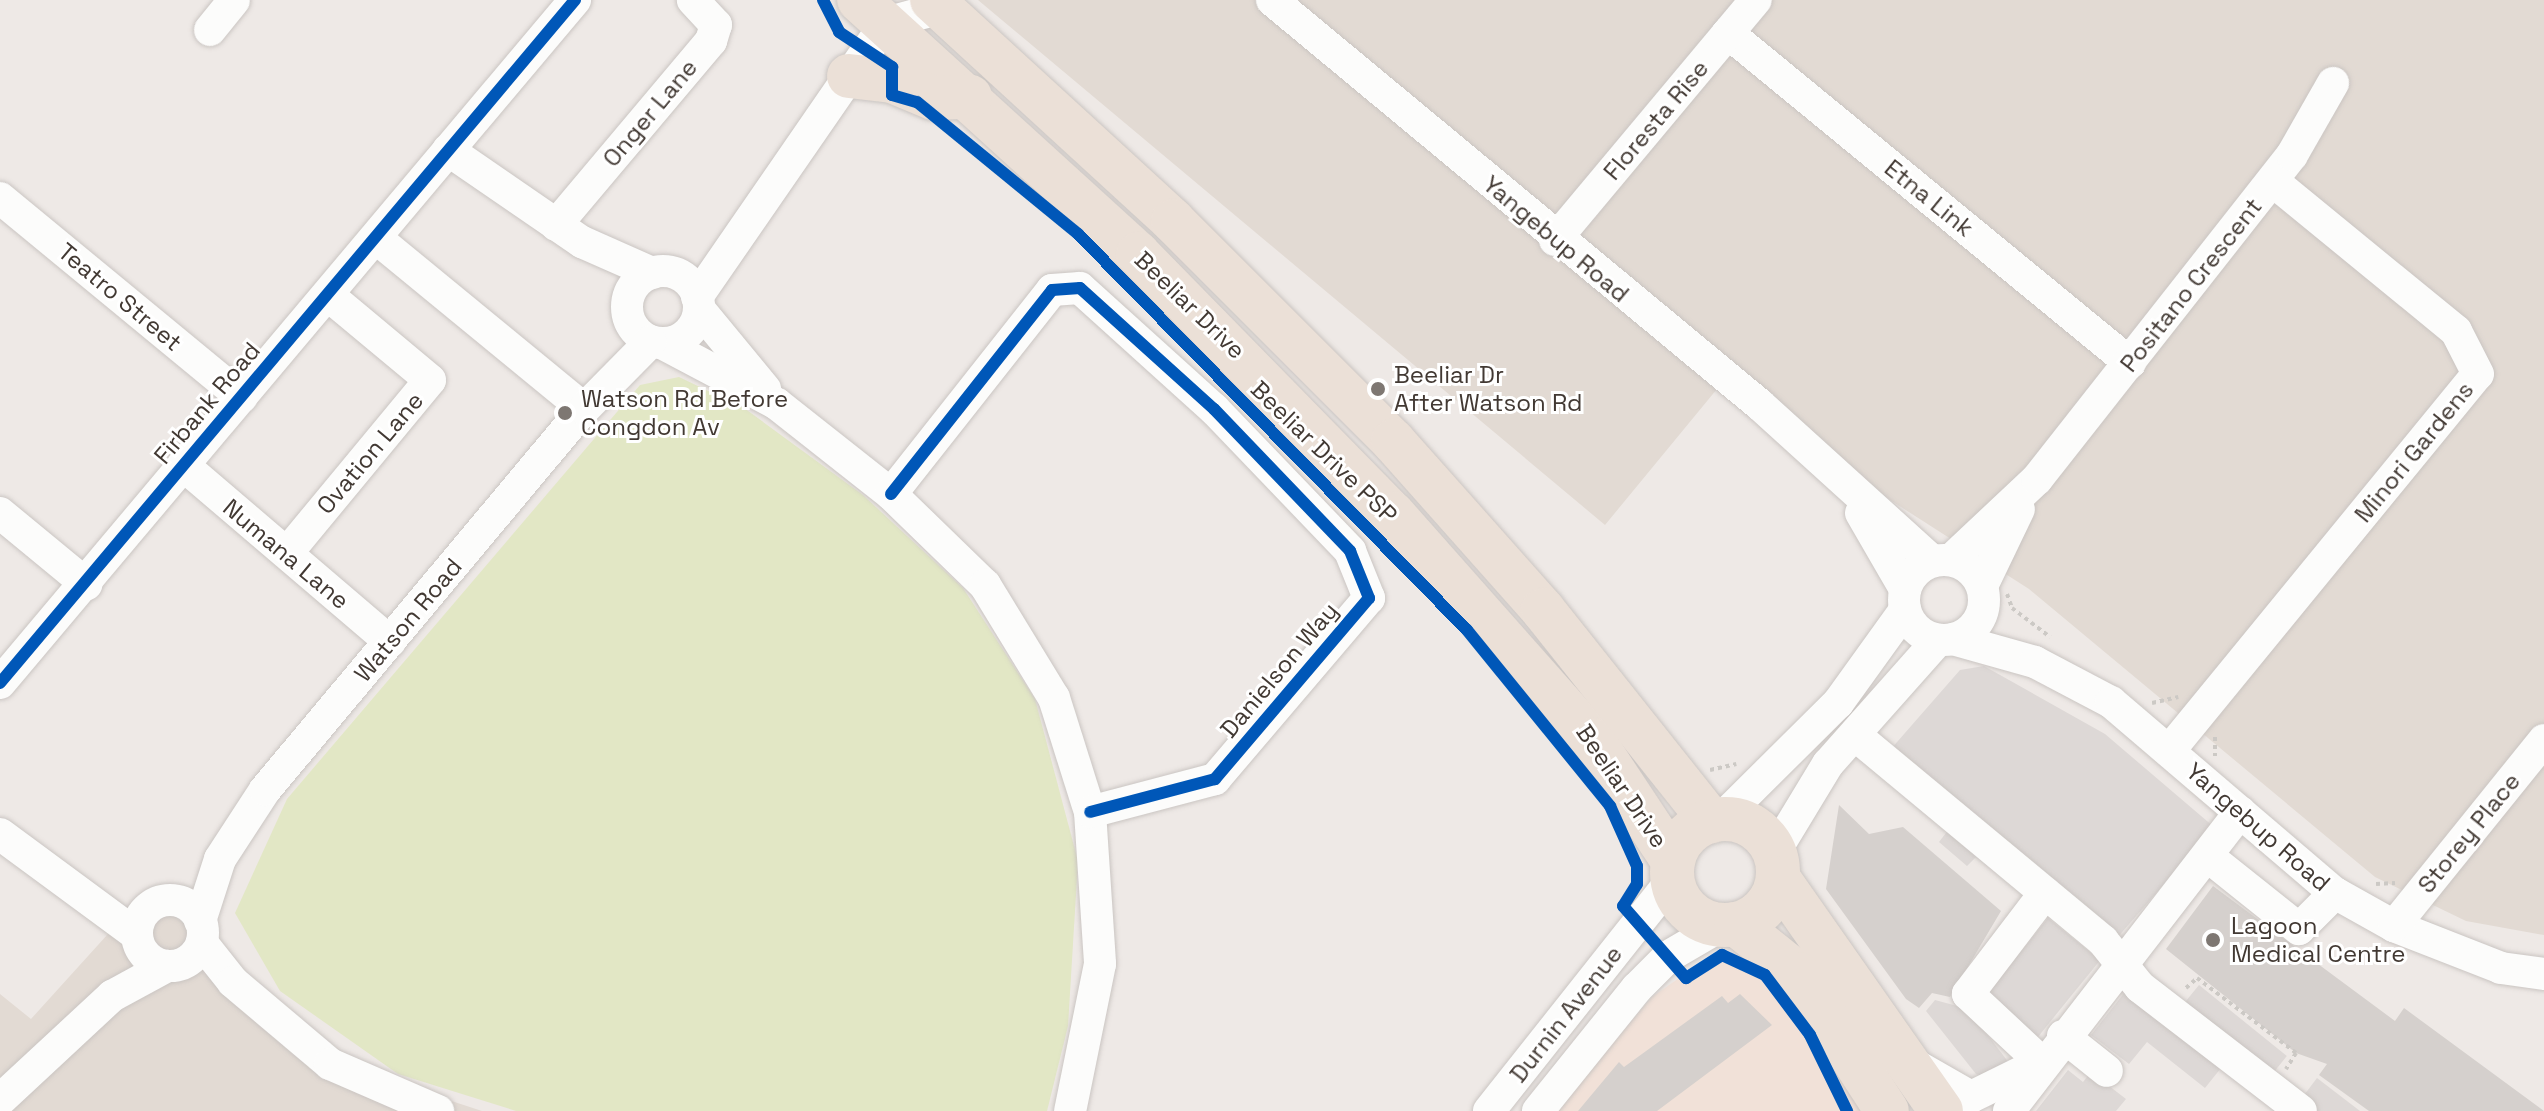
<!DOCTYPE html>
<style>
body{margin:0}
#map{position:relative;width:2544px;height:1111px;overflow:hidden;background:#eee9e6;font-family:"Space Grotesk",sans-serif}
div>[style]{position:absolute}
.residential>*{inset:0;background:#e2dad3}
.commercial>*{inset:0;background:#f1e1d8}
.green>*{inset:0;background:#e2e7c5}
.parking>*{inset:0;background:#ddd8d6;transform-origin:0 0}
.building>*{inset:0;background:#d5d0cd}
.path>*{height:4px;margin-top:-2px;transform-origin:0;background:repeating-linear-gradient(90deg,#ccc9c5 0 4px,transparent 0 8px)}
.roads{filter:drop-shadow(0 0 2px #cac5c2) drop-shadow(0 0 2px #cac5c2)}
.minor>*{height:32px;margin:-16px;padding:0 16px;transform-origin:16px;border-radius:16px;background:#fcfcfb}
.minor>.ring{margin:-16px;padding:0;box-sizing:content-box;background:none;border:32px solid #fcfcfb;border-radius:50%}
.highway>*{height:44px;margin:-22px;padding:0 22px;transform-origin:22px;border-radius:22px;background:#ebe0d7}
.highway>.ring{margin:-22px;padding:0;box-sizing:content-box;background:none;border:44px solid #ebe0d7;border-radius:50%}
.cycleway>*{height:12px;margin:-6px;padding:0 6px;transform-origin:6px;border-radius:6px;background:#0057b8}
.dots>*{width:22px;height:22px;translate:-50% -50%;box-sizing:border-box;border:4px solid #fff;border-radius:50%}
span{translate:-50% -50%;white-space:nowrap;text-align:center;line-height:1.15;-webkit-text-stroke:6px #fff;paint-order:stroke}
.street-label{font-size:24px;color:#423933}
.poi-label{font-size:24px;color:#423933}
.left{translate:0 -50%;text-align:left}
</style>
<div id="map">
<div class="residential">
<i style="clip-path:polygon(978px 0,2544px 0,2544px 935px,2466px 921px,2375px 877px,2029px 589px,1717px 389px,1605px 525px)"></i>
<i style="clip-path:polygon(146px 892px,360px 1071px,482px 1111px,0 1111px,0 994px,31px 1019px)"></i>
</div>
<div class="commercial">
<i style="clip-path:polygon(1712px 955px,1763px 968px,1785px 989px,1861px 1111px,1554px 1111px,1652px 997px)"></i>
</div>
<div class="green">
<i style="clip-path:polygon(679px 377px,744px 408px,863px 495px,963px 588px,1035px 699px,1078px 861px,1068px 1026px,1047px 1111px,516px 1111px,398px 1074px,280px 991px,235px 913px,287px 799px,640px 385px)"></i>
</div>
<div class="parking">
<i style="clip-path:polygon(1984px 666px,2105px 734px,2214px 827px,2102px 955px,1976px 857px,1967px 866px,1939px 842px,1949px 829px,1877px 765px,1960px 670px)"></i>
<i style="left:2048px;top:918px;width:67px;height:103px;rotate:39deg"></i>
<i style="left:2199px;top:985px;width:113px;height:41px;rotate:39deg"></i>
<i style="clip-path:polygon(2125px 992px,2221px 1068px,2205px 1088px,2147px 1042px,2129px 1064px,2091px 1035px)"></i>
<i style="clip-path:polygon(1935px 1000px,1968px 1009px,2009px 1063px,1989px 1078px,1976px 1074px,1926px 1011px)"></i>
<i style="clip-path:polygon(2068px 1070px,2083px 1082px,2091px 1072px,2126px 1099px,2116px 1111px,2036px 1111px)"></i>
<i style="clip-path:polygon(2317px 1078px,2360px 1111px,2292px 1111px)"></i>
</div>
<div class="building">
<i style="clip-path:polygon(1839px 805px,1869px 834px,1903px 827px,2001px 911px,1950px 997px,1932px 993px,1919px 1008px,1906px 999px,1826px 889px)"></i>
<i style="clip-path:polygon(2213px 886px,2395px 1021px,2404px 1008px,2544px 1111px,2369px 1111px,2319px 1075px,2327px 1064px,2296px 1053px,2166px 949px)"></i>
<i style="clip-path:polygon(1740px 994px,1772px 1025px,1657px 1111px,1578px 1111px,1619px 1062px,1624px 1067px,1722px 996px,1728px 1003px)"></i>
</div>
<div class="path">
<i style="left:2007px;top:594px;width:15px;rotate:70deg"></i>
<i style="left:2012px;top:608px;width:48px;rotate:37.3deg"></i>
<i style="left:2152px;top:703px;width:27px;rotate:-13deg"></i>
<i style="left:2215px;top:737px;width:19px;rotate:90deg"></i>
<i style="left:1710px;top:770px;width:27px;rotate:-13deg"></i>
<i style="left:2376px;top:884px;width:19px;rotate:-3deg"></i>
<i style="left:2186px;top:988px;width:15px;rotate:-42deg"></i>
<i style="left:2197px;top:978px;width:124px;rotate:37.1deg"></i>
<i style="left:2296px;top:1053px;width:19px;rotate:122deg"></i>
</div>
<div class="roads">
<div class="minor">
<i style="left:1272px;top:0;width:633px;rotate:39.68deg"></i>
<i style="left:1759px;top:404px;width:234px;rotate:42.2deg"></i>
<i style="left:210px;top:30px;width:38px;rotate:-51deg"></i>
<i style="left:1728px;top:33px;width:520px;rotate:39.38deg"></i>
<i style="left:448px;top:150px;width:163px;rotate:34.5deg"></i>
<i style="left:582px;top:242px;width:77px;rotate:23.9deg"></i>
<i style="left:0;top:198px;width:313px;rotate:39.5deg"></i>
<i style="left:556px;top:225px;width:241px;rotate:-49.9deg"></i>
<i style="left:711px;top:41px;width:17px;rotate:-73deg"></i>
<i style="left:716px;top:25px;width:34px;rotate:-133deg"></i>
<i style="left:376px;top:238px;width:269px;rotate:39.4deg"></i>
<i style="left:1555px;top:240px;width:313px;rotate:-50.1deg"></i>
<i class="ring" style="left:627px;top:271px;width:40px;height:40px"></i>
<i style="left:697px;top:297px;width:333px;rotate:-55.4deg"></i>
<i style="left:886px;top:23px;width:57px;rotate:-15.3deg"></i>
<i style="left:699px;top:309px;width:104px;rotate:50.5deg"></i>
<i style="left:662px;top:343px;width:130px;rotate:27.9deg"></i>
<i style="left:777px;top:404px;width:145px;rotate:38.3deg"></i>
<i style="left:891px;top:494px;width:131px;rotate:44.1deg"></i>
<i style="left:985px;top:585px;width:132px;rotate:58.6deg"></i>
<i style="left:1054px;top:698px;width:120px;rotate:72.5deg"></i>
<i style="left:1090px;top:812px;width:152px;rotate:86.2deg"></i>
<i style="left:1100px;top:964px;width:150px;rotate:101.5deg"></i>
<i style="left:183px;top:465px;width:272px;rotate:40.5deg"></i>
<i style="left:891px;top:494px;width:260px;rotate:-51.7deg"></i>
<i style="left:1052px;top:290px;width:28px;rotate:-4deg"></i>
<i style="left:1080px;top:288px;width:181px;rotate:42.1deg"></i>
<i style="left:1214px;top:409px;width:197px;rotate:46.2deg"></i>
<i style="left:1350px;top:551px;width:51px;rotate:68deg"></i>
<i style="left:1369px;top:598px;width:238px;rotate:130.4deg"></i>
<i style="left:1215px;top:779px;width:129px;rotate:165.2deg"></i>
<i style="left:0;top:513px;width:112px;rotate:39.5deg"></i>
<i style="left:1861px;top:513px;width:88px;rotate:59.9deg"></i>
<i style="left:287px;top:553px;width:224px;rotate:-50.4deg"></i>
<i style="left:430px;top:380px;width:133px;rotate:-140.2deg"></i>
<i class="ring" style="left:1904px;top:560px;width:48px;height:48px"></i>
<i style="left:1951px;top:560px;width:118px;rotate:-43.3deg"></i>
<i style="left:2037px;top:479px;width:412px;rotate:-51.8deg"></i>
<i style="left:2292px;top:155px;width:83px;rotate:-60.3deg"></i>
<i style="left:1982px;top:586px;width:85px;rotate:-64.3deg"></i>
<i style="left:1953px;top:639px;width:85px;rotate:15.7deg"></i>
<i style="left:2035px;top:662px;width:86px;rotate:27.8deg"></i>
<i style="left:2111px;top:702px;width:294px;rotate:40.5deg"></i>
<i style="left:2335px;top:893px;width:68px;rotate:29.2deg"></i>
<i style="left:2394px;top:926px;width:115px;rotate:21.4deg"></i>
<i style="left:2501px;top:968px;width:43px;rotate:7.9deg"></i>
<i style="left:0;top:683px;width:893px;rotate:-49.91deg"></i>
<i style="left:1855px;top:735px;width:322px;rotate:39.7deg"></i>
<i style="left:2103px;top:941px;width:59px;rotate:51.2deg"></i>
<i style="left:2140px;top:987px;width:203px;rotate:37.6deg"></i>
<i style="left:2169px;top:751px;width:487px;rotate:-50.7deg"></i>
<i style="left:2478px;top:374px;width:48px;rotate:-117.1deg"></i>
<i style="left:2456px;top:331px;width:237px;rotate:-140.7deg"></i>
<i style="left:1721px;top:819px;width:165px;rotate:-44.8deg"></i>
<i style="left:1838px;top:703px;width:115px;rotate:-54.2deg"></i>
<i style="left:0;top:834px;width:170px;rotate:36.4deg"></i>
<i style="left:1774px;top:853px;width:104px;rotate:-58.8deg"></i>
<i style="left:1828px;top:764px;width:166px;rotate:-48.4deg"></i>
<i style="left:2210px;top:858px;width:114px;rotate:38.6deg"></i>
<i style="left:2299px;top:929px;width:51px;rotate:-45deg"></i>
<i class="ring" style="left:137px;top:900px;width:34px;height:34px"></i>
<i style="left:200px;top:921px;width:65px;rotate:-72.1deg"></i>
<i style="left:220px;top:859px;width:82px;rotate:-56.9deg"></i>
<i style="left:265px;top:790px;width:497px;rotate:-50.1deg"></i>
<i style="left:584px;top:409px;width:95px;rotate:-45.4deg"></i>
<i style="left:2394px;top:926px;width:239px;rotate:-51.1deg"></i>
<i style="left:202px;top:943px;width:50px;rotate:51.5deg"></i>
<i style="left:233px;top:982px;width:127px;rotate:40.2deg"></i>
<i style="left:330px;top:1064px;width:118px;rotate:23.5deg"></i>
<i style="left:2063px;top:1036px;width:56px;rotate:38.5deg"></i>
<i style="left:2041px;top:1062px;width:100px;rotate:-137deg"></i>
<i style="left:1968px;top:994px;width:127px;rotate:-52.7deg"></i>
<i style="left:1917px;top:1066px;width:62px;rotate:29.9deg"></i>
<i style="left:1971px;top:1097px;width:70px;rotate:-26.2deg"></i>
<i style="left:0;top:1100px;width:153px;rotate:-42.9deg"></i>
<i style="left:112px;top:996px;width:63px;rotate:-28.6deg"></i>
<i style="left:1489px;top:1111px;width:295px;rotate:-51.6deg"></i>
<i style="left:1538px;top:1111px;width:158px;rotate:-51.2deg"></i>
<i style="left:1637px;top:988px;width:45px;rotate:-45deg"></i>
<i style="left:1669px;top:956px;width:61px;rotate:-30.3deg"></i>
<i style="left:2009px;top:1111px;width:378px;rotate:-52.3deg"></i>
</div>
<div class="highway">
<i style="left:859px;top:0;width:377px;rotate:42.3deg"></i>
<i style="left:1138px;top:254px;width:364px;rotate:45.6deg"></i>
<i style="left:1393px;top:514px;width:302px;rotate:48.5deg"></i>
<i style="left:1593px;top:740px;width:145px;rotate:56.5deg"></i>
<i style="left:932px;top:0;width:327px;rotate:42.5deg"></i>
<i style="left:1173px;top:221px;width:311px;rotate:45deg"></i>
<i style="left:1393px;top:441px;width:226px;rotate:48.4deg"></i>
<i style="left:1543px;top:610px;width:270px;rotate:51.5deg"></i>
<i style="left:849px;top:76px;width:43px;rotate:6.6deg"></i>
<i style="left:892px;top:81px;width:44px;rotate:22.5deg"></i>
<i style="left:933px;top:98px;width:37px;rotate:-2deg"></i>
<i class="ring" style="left:1672px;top:819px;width:62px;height:62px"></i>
<i style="left:1778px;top:878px;width:284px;rotate:55deg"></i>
<i style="left:1736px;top:924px;width:80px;rotate:38.9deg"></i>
<i style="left:1798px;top:974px;width:163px;rotate:57deg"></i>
</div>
</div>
<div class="cycleway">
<i style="left:823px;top:0;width:36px;rotate:63deg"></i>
<i style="left:839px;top:32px;width:64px;rotate:33.4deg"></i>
<i style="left:892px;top:67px;width:28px;rotate:90deg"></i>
<i style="left:892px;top:95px;width:26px;rotate:16deg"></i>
<i style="left:917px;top:102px;width:208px;rotate:39.3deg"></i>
<i style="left:1078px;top:234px;width:555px;rotate:45.51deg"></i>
<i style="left:1467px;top:630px;width:227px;rotate:50.9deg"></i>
<i style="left:1610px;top:806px;width:66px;rotate:65.8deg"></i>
<i style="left:1637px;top:866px;width:18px;rotate:90deg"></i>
<i style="left:1637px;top:884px;width:26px;rotate:122deg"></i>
<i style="left:1623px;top:906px;width:96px;rotate:48.8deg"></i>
<i style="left:1686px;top:978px;width:43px;rotate:-32.6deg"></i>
<i style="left:1722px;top:955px;width:47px;rotate:24.9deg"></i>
<i style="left:1765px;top:975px;width:75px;rotate:53.1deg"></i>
<i style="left:1810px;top:1035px;width:85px;rotate:64deg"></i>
<i style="left:891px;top:494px;width:260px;rotate:-51.7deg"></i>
<i style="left:1052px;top:290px;width:28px;rotate:-4deg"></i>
<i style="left:1080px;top:288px;width:181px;rotate:42.1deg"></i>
<i style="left:1214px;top:409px;width:197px;rotate:46.2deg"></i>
<i style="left:1350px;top:551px;width:51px;rotate:68deg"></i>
<i style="left:1369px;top:598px;width:238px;rotate:130.4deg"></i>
<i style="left:1215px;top:779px;width:129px;rotate:165.2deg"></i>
<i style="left:0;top:683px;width:893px;rotate:-49.91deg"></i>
</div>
<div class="dots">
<i style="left:1378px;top:389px;background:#7e7772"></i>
<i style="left:565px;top:413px;background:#7e7772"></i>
<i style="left:2213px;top:940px;background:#7e7772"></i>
</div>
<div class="street-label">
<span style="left:650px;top:113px;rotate:-50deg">Onger Lane</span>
<span style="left:1656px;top:120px;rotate:-50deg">Floresta Rise</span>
<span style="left:1929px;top:198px;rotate:39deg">Etna Link</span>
<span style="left:1556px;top:239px;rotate:40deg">Yangebup Road</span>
<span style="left:2191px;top:285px;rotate:-52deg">Positano Crescent</span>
<span style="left:120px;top:297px;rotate:40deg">Teatro Street</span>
<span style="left:1190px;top:305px;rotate:44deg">Beeliar Drive</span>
<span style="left:207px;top:403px;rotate:-50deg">Firbank Road</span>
<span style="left:1324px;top:452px;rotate:44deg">Beeliar Drive PSP</span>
<span style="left:2414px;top:452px;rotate:-51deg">Minori Gardens</span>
<span style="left:370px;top:453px;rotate:-50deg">Ovation Lane</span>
<span style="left:286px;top:554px;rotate:40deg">Numana Lane</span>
<span style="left:408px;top:620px;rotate:-50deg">Watson Road</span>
<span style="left:1279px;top:670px;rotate:-50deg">Danielson Way</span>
<span style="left:1622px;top:786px;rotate:56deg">Beeliar Drive</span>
<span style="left:2258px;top:827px;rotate:41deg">Yangebup Road</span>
<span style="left:2469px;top:833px;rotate:-51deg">Storey Place</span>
<span style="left:1566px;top:1014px;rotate:-52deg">Durnin Avenue</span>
</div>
<div class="poi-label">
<span class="left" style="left:1394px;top:389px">Beeliar Dr<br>After Watson Rd</span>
<span class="left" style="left:581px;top:413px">Watson Rd Before<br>Congdon Av</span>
<span class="left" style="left:2231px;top:940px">Lagoon<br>Medical Centre</span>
</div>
</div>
